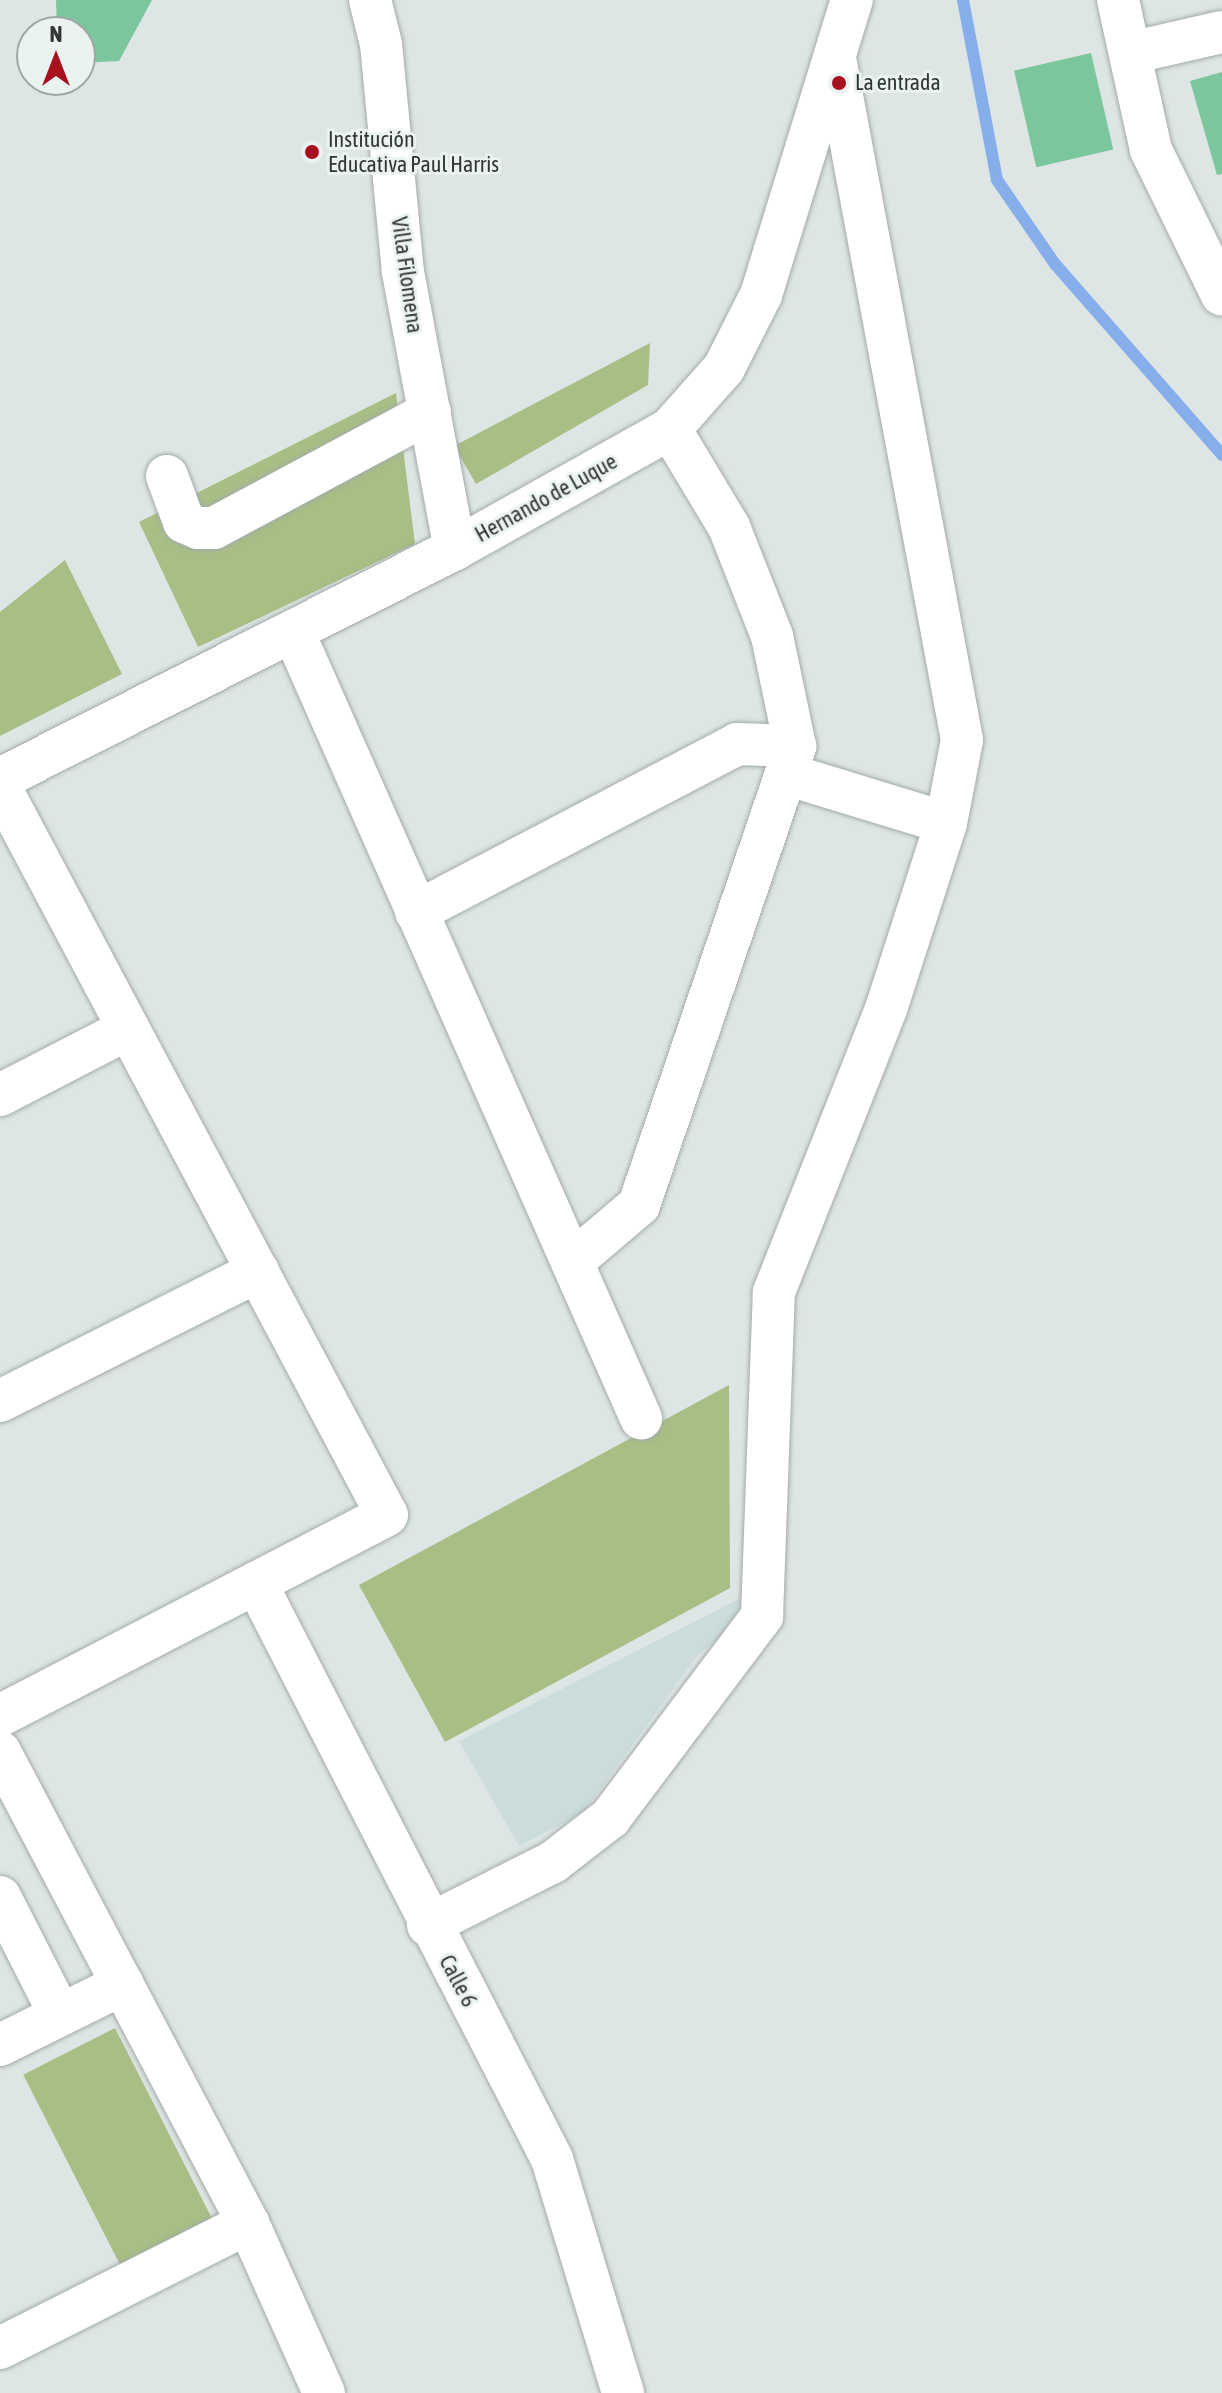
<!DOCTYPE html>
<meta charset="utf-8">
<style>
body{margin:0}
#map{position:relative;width:1222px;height:2393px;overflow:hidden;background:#dee5e5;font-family:"Asap Condensed",sans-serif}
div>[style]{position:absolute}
.built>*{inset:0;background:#cbdcdb}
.green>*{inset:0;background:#a8be84;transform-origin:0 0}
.stream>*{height:12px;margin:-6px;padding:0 6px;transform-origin:6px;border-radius:6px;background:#85aeea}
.building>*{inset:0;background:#7bc69c;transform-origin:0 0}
.roads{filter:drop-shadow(0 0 2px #a3abaa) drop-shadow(0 0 2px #a3abaa)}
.minor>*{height:42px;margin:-21px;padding:0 21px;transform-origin:21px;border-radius:21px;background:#fff}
.dots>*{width:22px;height:22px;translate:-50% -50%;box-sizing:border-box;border:4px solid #ebf3f2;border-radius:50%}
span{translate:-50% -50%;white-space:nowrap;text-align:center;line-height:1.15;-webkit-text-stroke:6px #ebf3f2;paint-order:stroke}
.poi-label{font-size:22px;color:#333635}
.left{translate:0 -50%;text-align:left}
.street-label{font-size:22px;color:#333635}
.north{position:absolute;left:16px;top:16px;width:80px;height:80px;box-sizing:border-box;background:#ebf3f2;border:2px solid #a1a7a6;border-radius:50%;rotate:0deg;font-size:22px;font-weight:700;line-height:32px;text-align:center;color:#333635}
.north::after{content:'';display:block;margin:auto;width:28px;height:36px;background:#a8111e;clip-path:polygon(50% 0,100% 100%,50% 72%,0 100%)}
</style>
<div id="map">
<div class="built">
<i style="clip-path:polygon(741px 1598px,737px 1623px,697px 1656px,583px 1813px,519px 1846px,459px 1741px)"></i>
</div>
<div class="green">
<i style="clip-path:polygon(650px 343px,648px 385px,476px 484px,454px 446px)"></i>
<i style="clip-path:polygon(396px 393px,415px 544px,198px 647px,139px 522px)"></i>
<i style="clip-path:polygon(65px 560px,122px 674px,0 736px,0 612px)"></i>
<i style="clip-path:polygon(729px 1385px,730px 1588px,445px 1742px,359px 1585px)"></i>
<i style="left:115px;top:2028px;width:220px;height:103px;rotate:63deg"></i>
</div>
<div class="stream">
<i style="left:963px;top:0;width:183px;rotate:79.3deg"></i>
<i style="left:997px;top:180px;width:102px;rotate:55.4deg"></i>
<i style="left:1055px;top:264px;width:254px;rotate:48.8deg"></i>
</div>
<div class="building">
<i style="clip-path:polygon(56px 0,152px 0,119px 61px,80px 63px,80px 32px,57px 32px)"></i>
<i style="left:1091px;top:53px;width:99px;height:79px;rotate:77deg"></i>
<i style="clip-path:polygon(1222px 72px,1222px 174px,1217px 175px,1190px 81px)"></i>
</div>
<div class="roads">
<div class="minor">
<i style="left:370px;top:0;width:45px;rotate:76deg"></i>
<i style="left:381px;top:44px;width:229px;rotate:84.5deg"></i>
<i style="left:403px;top:272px;width:282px;rotate:79.4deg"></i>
<i style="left:1118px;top:0;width:154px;rotate:77.6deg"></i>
<i style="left:1151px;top:150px;width:161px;rotate:63.9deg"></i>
<i style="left:1130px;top:53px;width:94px;rotate:-12.9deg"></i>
<i style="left:167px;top:476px;width:49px;rotate:69.7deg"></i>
<i style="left:184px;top:522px;width:15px;rotate:23deg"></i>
<i style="left:198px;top:528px;width:16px"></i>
<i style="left:214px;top:528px;width:245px;rotate:-28.2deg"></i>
<i style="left:293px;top:631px;width:861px;rotate:66.15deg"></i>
<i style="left:786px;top:774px;width:167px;rotate:17deg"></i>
<i style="left:0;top:779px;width:510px;rotate:-26.82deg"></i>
<i style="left:455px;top:549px;width:246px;rotate:-29.2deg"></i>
<i style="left:670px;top:429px;width:81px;rotate:-48.5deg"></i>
<i style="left:724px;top:368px;width:82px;rotate:-63.1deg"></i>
<i style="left:761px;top:295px;width:309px;rotate:-72.9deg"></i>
<i style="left:0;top:787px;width:824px;rotate:62.01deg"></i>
<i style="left:387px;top:1515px;width:436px;rotate:152.6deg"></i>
<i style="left:416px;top:912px;width:362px;rotate:-27.6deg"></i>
<i style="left:737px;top:744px;width:58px;rotate:2deg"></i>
<i style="left:0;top:1095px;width:144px;rotate:-27.3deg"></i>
<i style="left:572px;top:1262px;width:88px;rotate:-40.4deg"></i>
<i style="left:639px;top:1205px;width:485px;rotate:-71.2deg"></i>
<i style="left:795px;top:746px;width:112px;rotate:-101.8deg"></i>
<i style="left:772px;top:636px;width:117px;rotate:-111.5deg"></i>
<i style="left:729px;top:527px;width:114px;rotate:-121deg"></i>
<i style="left:0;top:1401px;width:289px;rotate:-26.7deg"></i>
<i style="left:256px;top:1583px;width:648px;rotate:62.8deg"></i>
<i style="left:552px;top:2159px;width:245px;rotate:73.1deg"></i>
<i style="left:0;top:1752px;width:532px;rotate:62.23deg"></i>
<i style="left:248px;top:2223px;width:186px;rotate:65.9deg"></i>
<i style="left:0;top:1897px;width:132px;rotate:63deg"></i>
<i style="left:428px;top:1925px;width:140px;rotate:-26.7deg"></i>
<i style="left:553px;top:1862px;width:72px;rotate:-37.7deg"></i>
<i style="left:610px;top:1818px;width:253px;rotate:-53deg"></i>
<i style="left:762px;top:1616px;width:324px;rotate:-87.9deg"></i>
<i style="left:774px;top:1292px;width:304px;rotate:-68.4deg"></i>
<i style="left:886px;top:1009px;width:195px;rotate:-72.1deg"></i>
<i style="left:946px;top:823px;width:85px;rotate:-79.1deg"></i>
<i style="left:962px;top:740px;width:694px;rotate:-100.55deg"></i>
<i style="left:0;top:2045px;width:137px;rotate:-26.4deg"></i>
<i style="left:0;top:2348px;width:278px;rotate:-26.7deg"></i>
</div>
</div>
<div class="dots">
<i style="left:839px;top:83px;background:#a8111e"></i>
<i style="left:312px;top:152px;background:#a8111e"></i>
</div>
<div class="poi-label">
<span class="left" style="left:855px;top:83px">La entrada</span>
<span class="left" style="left:328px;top:152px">Institución<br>Educativa Paul Harris</span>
</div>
<div class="street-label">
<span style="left:407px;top:275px;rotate:82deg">Villa Filomena</span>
<span style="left:546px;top:498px;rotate:-29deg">Hernando de Luque</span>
<span style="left:458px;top:1981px;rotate:62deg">Calle 6</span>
</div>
<div class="north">N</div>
</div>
